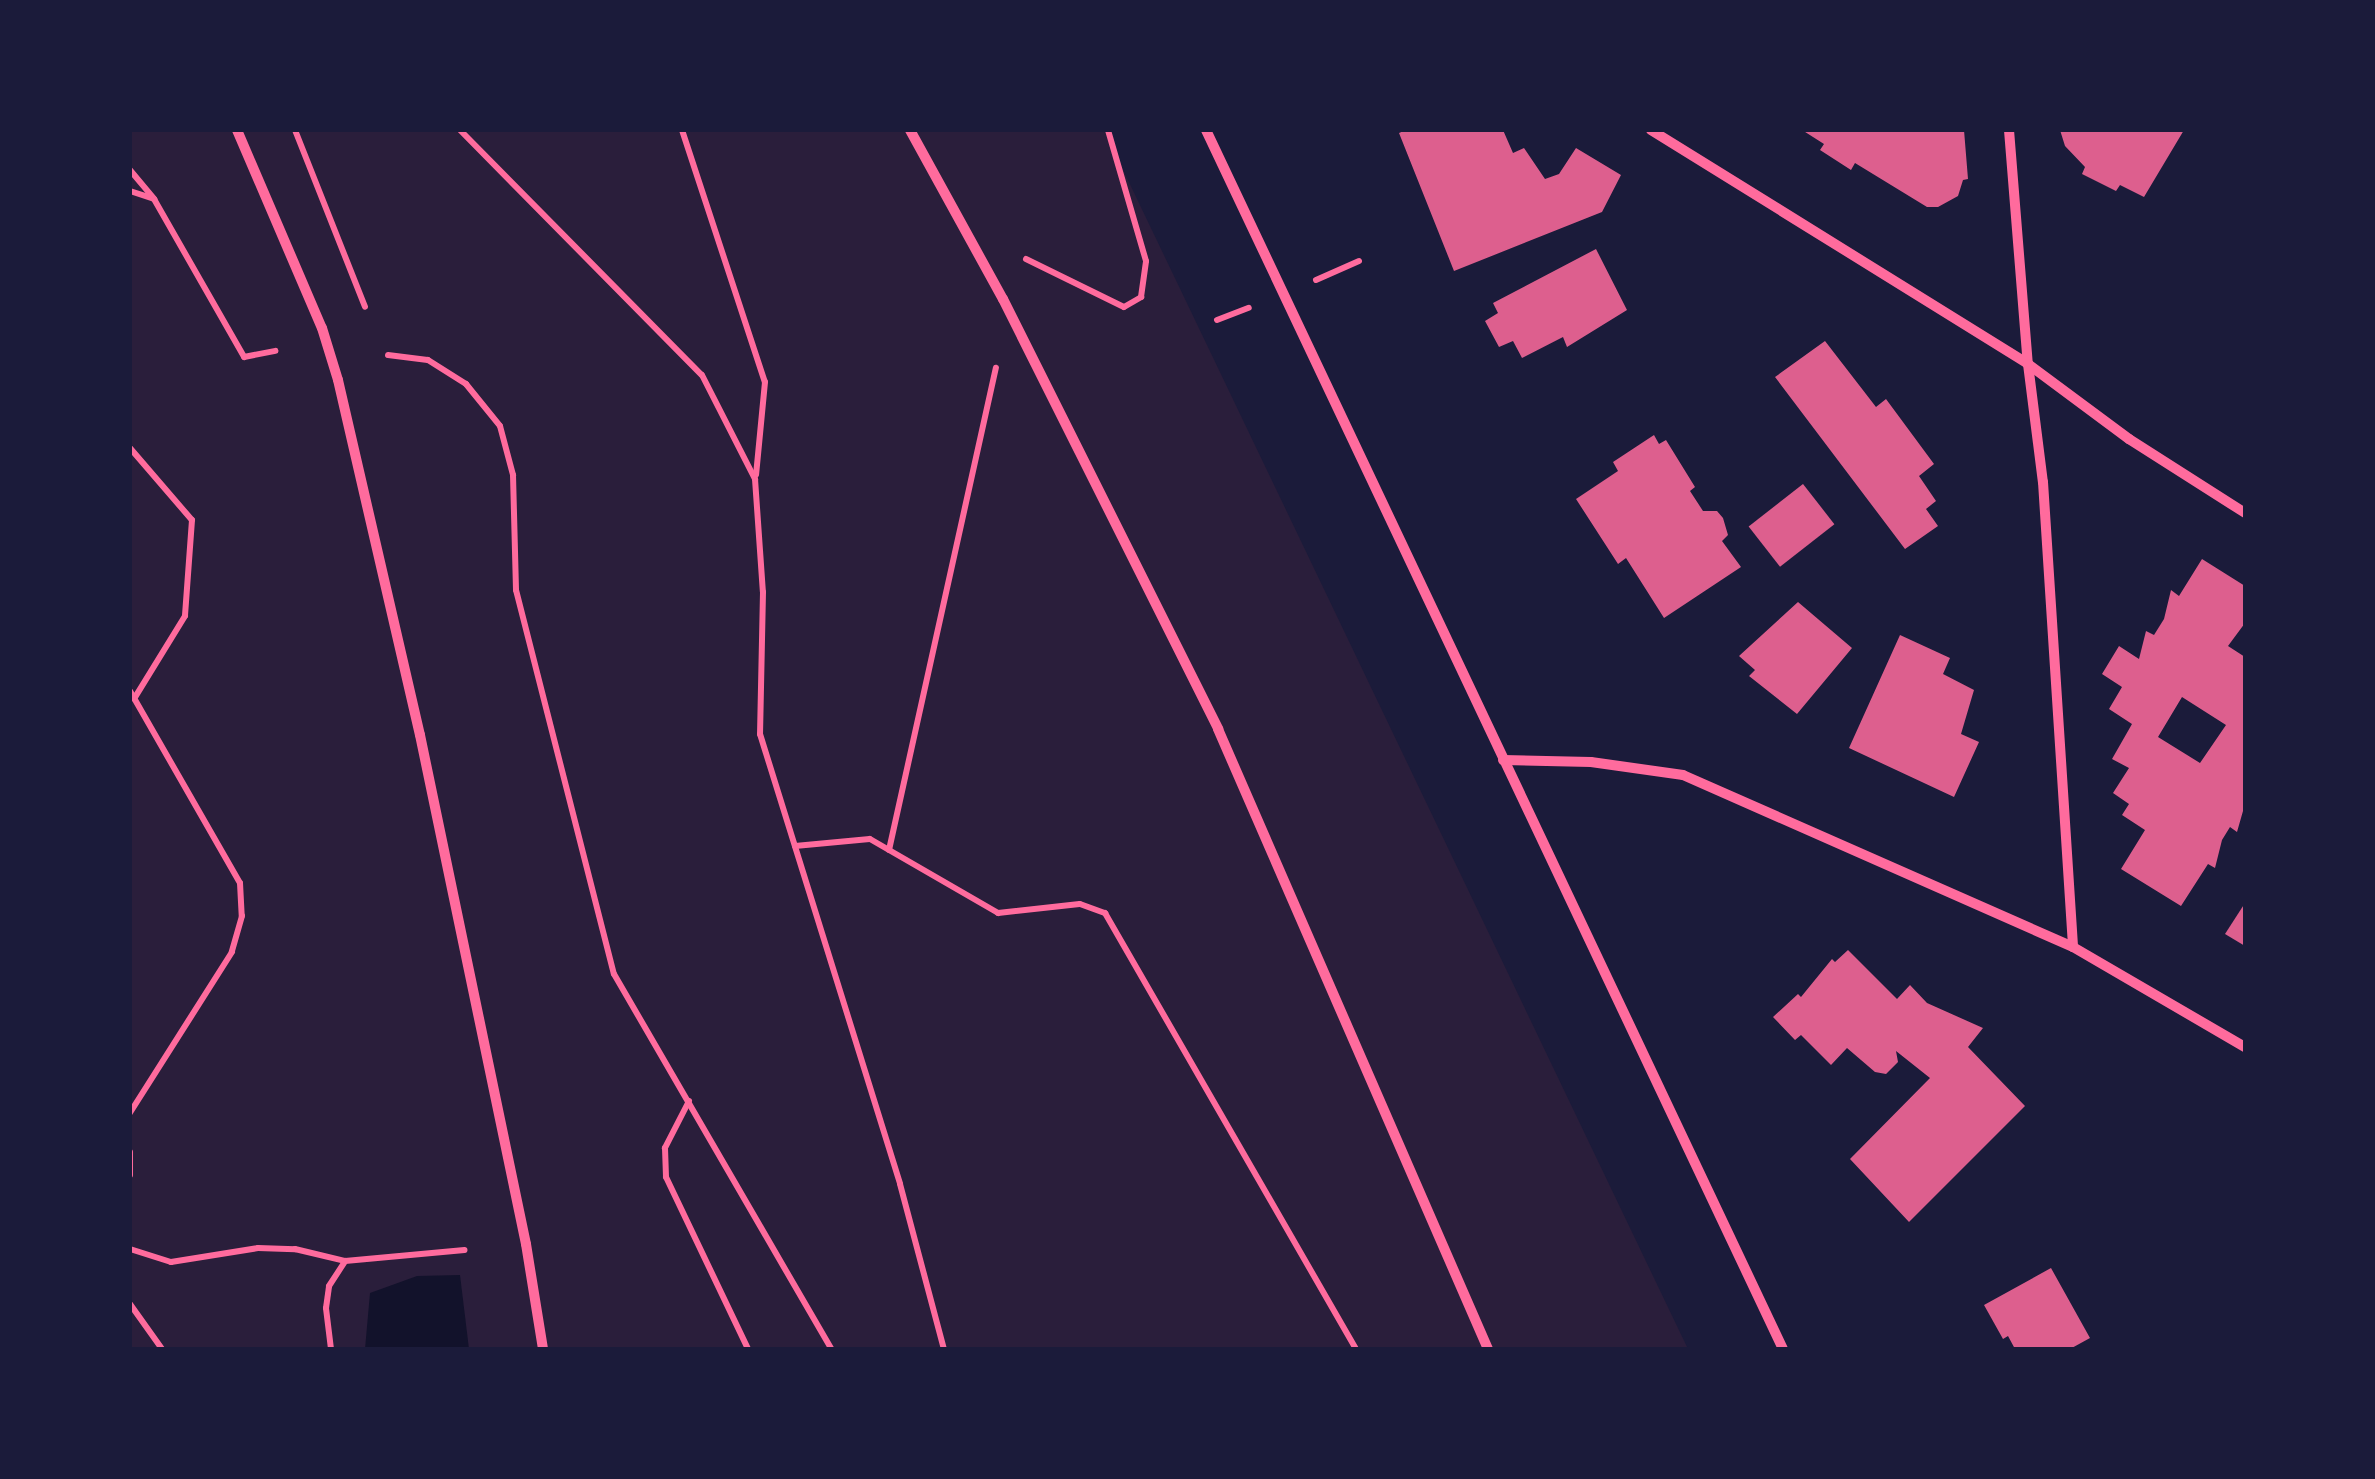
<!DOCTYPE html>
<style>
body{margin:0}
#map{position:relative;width:2375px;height:1479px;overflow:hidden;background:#1b1b3a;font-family:"PT Sans",sans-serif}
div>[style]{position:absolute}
.green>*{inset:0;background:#2a1e3b}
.water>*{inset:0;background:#12122b}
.building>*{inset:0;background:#dd5f8e;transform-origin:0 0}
.path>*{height:6px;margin:-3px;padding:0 3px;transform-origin:3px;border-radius:3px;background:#ff6b9d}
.minor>*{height:10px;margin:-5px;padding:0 5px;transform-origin:5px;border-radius:5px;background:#ff6b9d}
span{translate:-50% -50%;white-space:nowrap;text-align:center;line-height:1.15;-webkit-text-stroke:10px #1b1b3a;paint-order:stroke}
.frame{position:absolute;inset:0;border:132px solid #1b1b3a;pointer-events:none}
</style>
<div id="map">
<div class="green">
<i style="clip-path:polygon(130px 130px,1104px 130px,1688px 1349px,130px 1349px)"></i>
</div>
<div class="water">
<i style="clip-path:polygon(460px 1275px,469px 1349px,365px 1349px,370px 1293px,417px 1276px)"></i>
</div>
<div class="building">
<i style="clip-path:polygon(1406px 130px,1503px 130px,1513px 153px,1524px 148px,1545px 179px,1559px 174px,1576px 148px,1621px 175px,1602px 212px,1454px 271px,1399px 133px)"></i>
<i style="clip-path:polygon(1802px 130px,1964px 130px,1968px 179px,1963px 180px,1958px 196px,1938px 207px,1927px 207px,1855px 163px,1851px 170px,1820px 150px,1824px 144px)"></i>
<i style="clip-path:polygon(2060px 130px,2184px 130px,2144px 197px,2120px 185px,2116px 191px,2082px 174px,2085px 167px,2065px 146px)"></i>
<i style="clip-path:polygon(1596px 249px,1627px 310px,1567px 347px,1563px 337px,1522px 358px,1513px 341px,1499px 347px,1485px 321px,1498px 313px,1493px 303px)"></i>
<i style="clip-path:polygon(1825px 341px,1876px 407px,1886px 399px,1934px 464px,1919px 476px,1936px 501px,1926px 509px,1938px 526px,1905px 549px,1775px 377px)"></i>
<i style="clip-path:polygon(1654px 435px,1659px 444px,1666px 440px,1695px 487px,1690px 491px,1703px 511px,1717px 511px,1723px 518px,1728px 535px,1722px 541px,1741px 567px,1664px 618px,1626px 558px,1618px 564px,1576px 499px,1618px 471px,1613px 462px)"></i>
<i style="left:1803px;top:484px;width:51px;height:69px;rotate:52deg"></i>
<i style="clip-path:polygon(evenodd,2202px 559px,2245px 586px,2245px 623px,2228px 646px,2245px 657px,2245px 804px,2237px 832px,2230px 827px,2222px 840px,2215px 868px,2208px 864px,2181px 906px,2121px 869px,2145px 830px,2122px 815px,2129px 804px,2113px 793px,2129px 768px,2112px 759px,2132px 724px,2109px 709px,2122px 687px,2102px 674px,2119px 646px,2139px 659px,2146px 631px,2154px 635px,2164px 619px,2171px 590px,2179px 596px,2202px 559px,2182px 697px,2226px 725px,2200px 763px,2158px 737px,2182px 697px)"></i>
<i style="clip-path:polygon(1798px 602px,1852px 648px,1797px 714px,1749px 676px,1755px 670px,1739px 656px)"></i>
<i style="clip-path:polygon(1900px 635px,1950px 658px,1943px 674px,1974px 690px,1961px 734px,1979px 742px,1954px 797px,1849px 748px)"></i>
<i style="clip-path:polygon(2245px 903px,2245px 946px,2225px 934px)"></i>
<i style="clip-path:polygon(1848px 950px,1897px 999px,1910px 985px,1927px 1003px,1983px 1028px,1968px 1047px,2025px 1106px,1909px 1222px,1850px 1159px,1930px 1078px,1896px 1051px,1898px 1062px,1886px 1074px,1875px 1072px,1847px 1048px,1831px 1065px,1801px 1035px,1795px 1040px,1773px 1017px,1798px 994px,1801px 997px,1832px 959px,1835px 962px)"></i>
<i style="clip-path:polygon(2051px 1268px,2090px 1338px,2070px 1349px,2015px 1349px,2008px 1336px,2003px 1339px,1984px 1305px)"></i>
</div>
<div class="path">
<i style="left:295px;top:130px;width:190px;rotate:68.4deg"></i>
<i style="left:460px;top:130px;width:344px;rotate:45.4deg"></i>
<i style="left:702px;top:375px;width:117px;rotate:63deg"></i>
<i style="left:755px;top:479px;width:113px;rotate:86deg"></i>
<i style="left:763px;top:592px;width:142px;rotate:91.2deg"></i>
<i style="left:760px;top:734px;width:471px;rotate:72.7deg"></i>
<i style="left:900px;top:1184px;width:171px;rotate:75.1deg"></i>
<i style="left:682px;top:130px;width:265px;rotate:71.8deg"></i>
<i style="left:765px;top:382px;width:93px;rotate:95.5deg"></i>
<i style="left:130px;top:170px;width:38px;rotate:50deg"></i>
<i style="left:154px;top:199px;width:182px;rotate:60.3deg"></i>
<i style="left:244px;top:357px;width:32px;rotate:-11deg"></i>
<i style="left:130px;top:191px;width:23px;rotate:18deg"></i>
<i style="left:1026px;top:259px;width:109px;rotate:26.1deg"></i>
<i style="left:1124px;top:307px;width:20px;rotate:-30deg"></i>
<i style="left:1141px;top:297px;width:36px;rotate:-82deg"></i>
<i style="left:1146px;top:261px;width:136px;rotate:-106.2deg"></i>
<i style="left:1316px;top:280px;width:47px;rotate:-23.8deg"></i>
<i style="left:1217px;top:320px;width:34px;rotate:-21deg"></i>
<i style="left:388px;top:355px;width:40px;rotate:7.1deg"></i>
<i style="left:428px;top:360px;width:45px;rotate:32.3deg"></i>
<i style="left:466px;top:384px;width:54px;rotate:51deg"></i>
<i style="left:500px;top:426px;width:51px;rotate:75.1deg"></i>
<i style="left:513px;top:475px;width:115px;rotate:88.5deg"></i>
<i style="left:516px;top:590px;width:396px;rotate:75.7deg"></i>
<i style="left:614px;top:974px;width:433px;rotate:59.9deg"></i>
<i style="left:130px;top:448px;width:95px;rotate:49.3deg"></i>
<i style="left:192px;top:520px;width:96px;rotate:94.2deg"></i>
<i style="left:185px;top:616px;width:97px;rotate:121.6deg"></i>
<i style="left:130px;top:691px;width:221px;rotate:60.2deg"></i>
<i style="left:240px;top:883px;width:33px;rotate:87deg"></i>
<i style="left:242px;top:916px;width:37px;rotate:106deg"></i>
<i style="left:232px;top:952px;width:191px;rotate:122.4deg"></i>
<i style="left:795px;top:846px;width:75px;rotate:-5.3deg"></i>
<i style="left:870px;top:839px;width:148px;rotate:30deg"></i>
<i style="left:998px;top:913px;width:82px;rotate:-6.3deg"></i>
<i style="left:1080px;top:904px;width:27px;rotate:20deg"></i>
<i style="left:1105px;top:913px;width:503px;rotate:60.07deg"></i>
<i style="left:889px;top:850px;width:494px;rotate:-77.5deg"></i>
<i style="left:689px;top:1101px;width:53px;rotate:117.1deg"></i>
<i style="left:665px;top:1148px;width:29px;rotate:88deg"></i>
<i style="left:666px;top:1177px;width:191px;rotate:64.5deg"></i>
<i style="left:130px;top:1152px;width:23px;rotate:90deg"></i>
<i style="left:130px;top:1249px;width:43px;rotate:17.6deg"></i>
<i style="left:171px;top:1262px;width:88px;rotate:-9.1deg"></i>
<i style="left:258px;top:1248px;width:37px;rotate:2deg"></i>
<i style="left:295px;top:1249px;width:51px;rotate:13.5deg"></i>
<i style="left:345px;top:1261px;width:120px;rotate:-5.3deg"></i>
<i style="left:130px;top:1304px;width:55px;rotate:54.6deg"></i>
<i style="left:331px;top:1349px;width:41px;rotate:-97deg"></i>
<i style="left:326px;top:1308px;width:22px;rotate:-82deg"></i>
<i style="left:329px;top:1286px;width:30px;rotate:-57deg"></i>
</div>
<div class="minor">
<i style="left:237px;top:130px;width:215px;rotate:66.8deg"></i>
<i style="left:322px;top:328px;width:54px;rotate:72.9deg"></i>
<i style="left:338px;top:380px;width:364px;rotate:77deg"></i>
<i style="left:420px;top:735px;width:520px;rotate:78.24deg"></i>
<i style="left:526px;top:1244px;width:106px;rotate:80.8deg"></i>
<i style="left:910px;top:130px;width:193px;rotate:61.2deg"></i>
<i style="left:1003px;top:299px;width:481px;rotate:63.4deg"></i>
<i style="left:1218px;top:729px;width:676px;rotate:66.47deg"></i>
<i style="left:1206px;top:130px;width:1349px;rotate:64.67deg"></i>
<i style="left:1651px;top:130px;width:444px;rotate:31.8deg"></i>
<i style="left:2028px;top:364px;width:126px;rotate:36.6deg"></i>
<i style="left:2129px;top:439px;width:138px;rotate:32.5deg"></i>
<i style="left:2009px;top:130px;width:235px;rotate:85.4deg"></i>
<i style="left:2028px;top:364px;width:119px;rotate:82.8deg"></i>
<i style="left:2043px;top:482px;width:466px;rotate:86.3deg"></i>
<i style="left:1503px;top:760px;width:88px;rotate:1.3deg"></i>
<i style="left:1591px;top:762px;width:93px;rotate:8deg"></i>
<i style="left:1683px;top:775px;width:426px;rotate:23.8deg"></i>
<i style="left:2073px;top:947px;width:199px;rotate:30.2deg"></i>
</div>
<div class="frame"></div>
</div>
